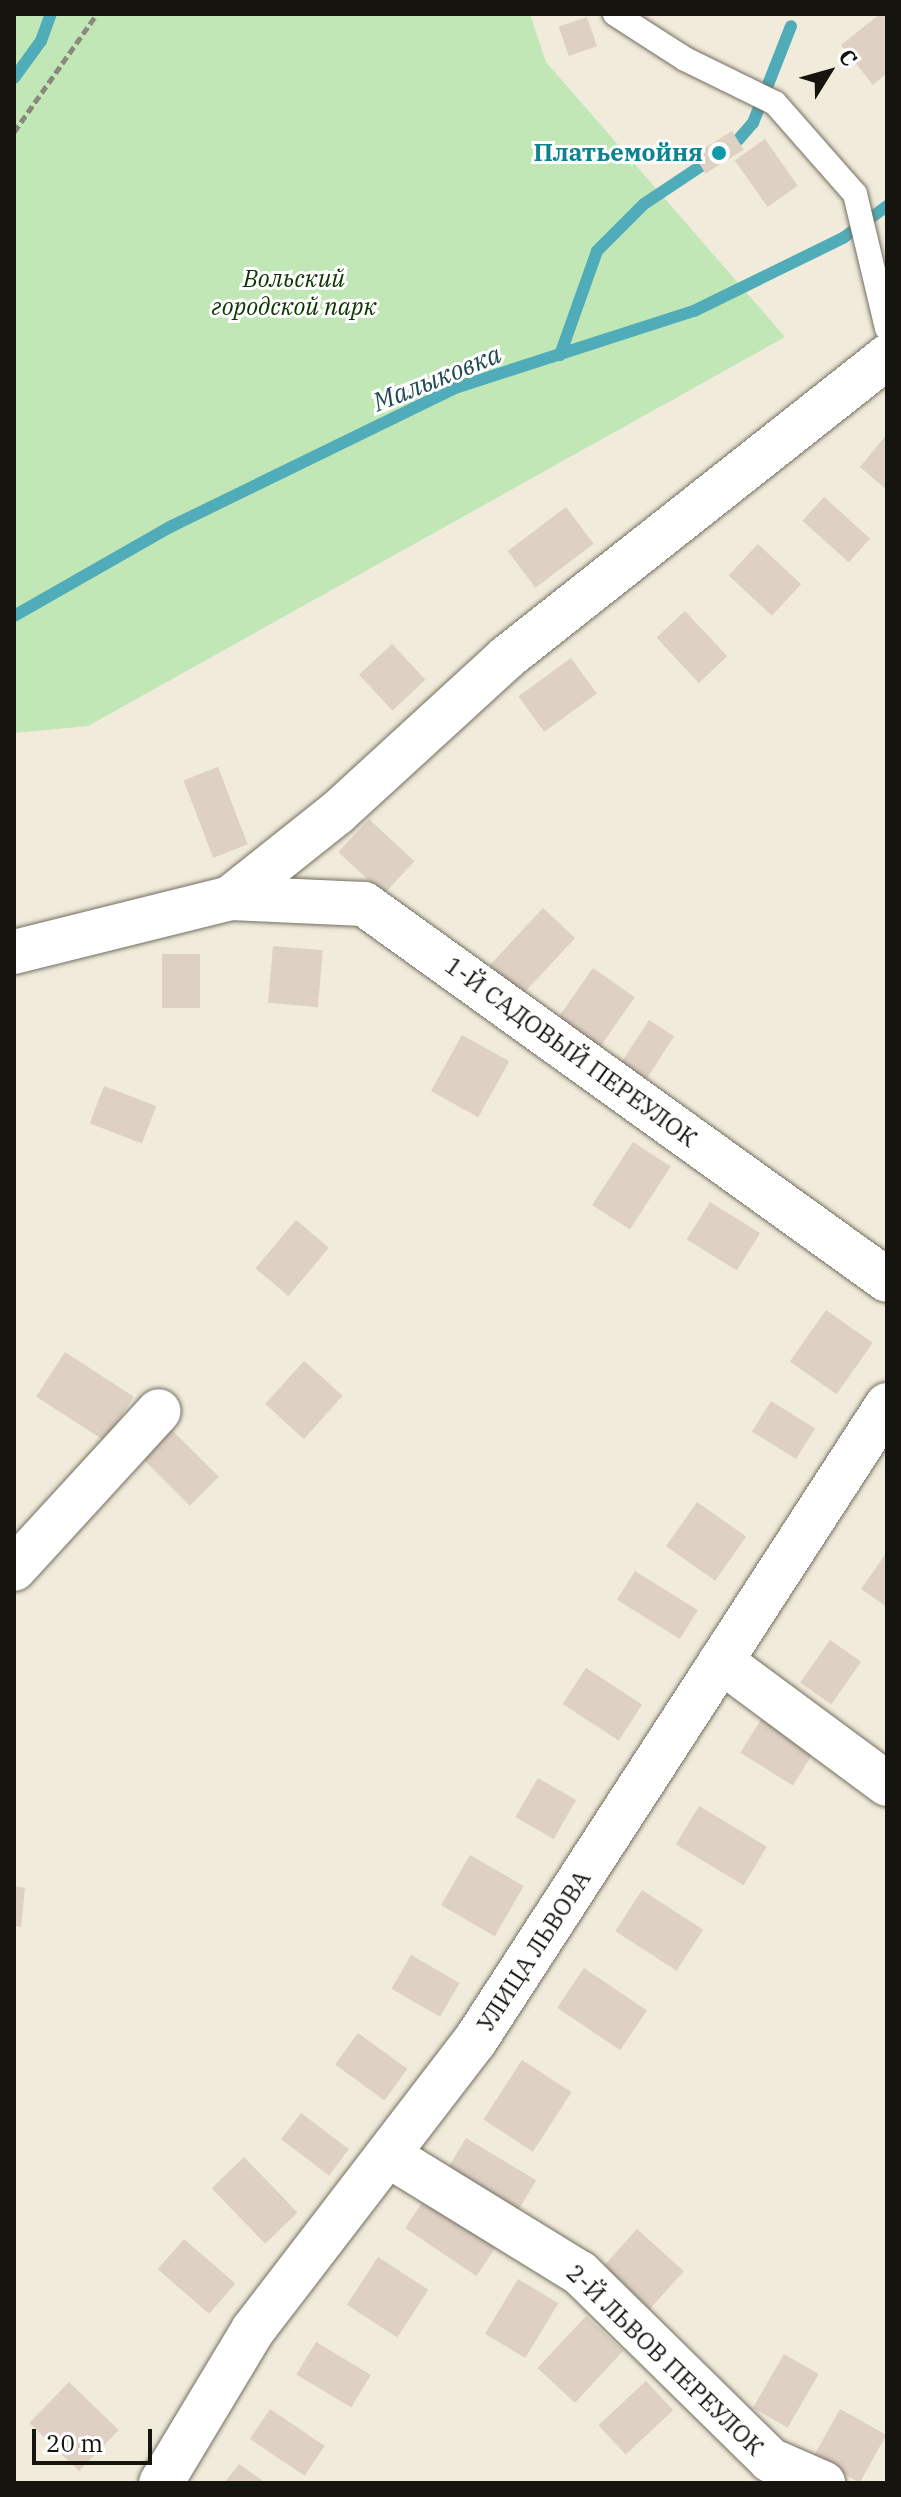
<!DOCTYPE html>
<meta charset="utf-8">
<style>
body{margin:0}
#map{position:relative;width:901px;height:2497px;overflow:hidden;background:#f0ebda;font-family:"IBM Plex Serif",serif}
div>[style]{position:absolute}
.green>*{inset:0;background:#c1e7b7}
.stream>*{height:12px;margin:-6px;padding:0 6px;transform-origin:6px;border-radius:6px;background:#50acb8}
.building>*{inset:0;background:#ded1c4;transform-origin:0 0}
.path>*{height:5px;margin-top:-2.5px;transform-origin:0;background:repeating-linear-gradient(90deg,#8b887c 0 8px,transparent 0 12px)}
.roads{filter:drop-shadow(0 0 2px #736e60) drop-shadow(0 0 2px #736e60)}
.lane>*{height:24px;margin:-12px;padding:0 12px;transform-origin:12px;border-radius:12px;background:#fff}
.street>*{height:44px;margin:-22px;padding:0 22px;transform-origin:22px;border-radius:22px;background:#fff}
.dots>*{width:22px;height:22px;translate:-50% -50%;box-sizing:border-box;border:4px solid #fff;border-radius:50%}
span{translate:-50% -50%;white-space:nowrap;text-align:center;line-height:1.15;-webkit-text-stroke:6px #fff;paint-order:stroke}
.culture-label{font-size:24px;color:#0d838f;font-weight:700}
.right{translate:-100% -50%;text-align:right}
.park-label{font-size:24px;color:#0d3700;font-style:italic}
.street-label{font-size:24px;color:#16140e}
.water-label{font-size:26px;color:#214b51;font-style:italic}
.frame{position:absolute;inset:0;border:16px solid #16140e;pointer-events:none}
.north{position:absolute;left:789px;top:32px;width:80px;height:80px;-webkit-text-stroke:6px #fff;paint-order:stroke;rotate:53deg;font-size:22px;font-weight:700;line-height:32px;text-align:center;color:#16140e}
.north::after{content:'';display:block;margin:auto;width:28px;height:36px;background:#16140e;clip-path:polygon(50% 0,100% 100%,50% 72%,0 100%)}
.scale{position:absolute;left:32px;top:2429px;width:120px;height:36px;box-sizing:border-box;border:4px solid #16140e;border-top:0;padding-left:10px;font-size:24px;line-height:28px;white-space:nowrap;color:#16140e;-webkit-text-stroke:6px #fff;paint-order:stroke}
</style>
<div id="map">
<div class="green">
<i style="clip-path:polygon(14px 14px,530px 14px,546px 62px,785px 337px,88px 726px,14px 733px)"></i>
</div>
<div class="stream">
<i style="left:14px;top:78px;width:46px;rotate:-53.9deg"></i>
<i style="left:41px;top:41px;width:29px;rotate:-70deg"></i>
<i style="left:738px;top:140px;width:23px;rotate:-49deg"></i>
<i style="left:753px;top:123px;width:104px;rotate:-68.6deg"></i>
<i style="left:560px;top:355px;width:110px;rotate:-70.4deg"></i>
<i style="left:597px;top:251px;width:66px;rotate:-45deg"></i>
<i style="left:644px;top:204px;width:69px;rotate:-33.7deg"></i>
<i style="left:14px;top:616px;width:180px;rotate:-29.7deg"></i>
<i style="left:170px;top:527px;width:317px;rotate:-26deg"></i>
<i style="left:455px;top:388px;width:251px;rotate:-17.9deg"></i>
<i style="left:694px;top:311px;width:166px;rotate:-26.1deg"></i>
<i style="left:843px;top:238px;width:54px;rotate:-36deg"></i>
</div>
<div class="building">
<i style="clip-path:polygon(880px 14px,887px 14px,887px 73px,873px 85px,841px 45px)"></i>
<i style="left:587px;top:17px;width:31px;height:30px;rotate:71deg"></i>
<i style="left:732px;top:131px;width:22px;height:45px;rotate:58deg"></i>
<i style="left:765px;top:139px;width:57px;height:37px;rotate:55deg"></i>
<i style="clip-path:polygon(887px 434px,887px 490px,860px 467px)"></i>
<i style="left:824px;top:497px;width:62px;height:32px;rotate:42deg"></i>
<i style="left:566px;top:507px;width:46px;height:73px;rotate:53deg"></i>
<i style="left:758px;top:544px;width:59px;height:43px;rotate:43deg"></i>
<i style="left:685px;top:611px;width:62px;height:39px;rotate:47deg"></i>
<i style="left:392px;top:644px;width:49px;height:45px;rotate:47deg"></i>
<i style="left:571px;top:658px;width:44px;height:65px;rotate:54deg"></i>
<i style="left:218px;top:767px;width:83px;height:37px;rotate:69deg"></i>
<i style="left:369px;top:819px;width:62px;height:45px;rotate:43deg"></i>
<i style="left:543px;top:908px;width:44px;height:78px;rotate:43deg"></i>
<i style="left:273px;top:946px;width:50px;height:57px;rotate:5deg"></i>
<i style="left:162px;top:954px;width:38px;height:54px"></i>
<i style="left:593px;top:968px;width:51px;height:65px;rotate:35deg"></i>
<i style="left:649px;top:1020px;width:30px;height:51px;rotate:33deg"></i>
<i style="left:462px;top:1035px;width:54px;height:64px;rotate:29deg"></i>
<i style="left:104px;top:1086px;width:56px;height:40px;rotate:21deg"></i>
<i style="left:633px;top:1142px;width:45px;height:75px;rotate:33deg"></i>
<i style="left:710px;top:1202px;width:59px;height:44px;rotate:32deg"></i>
<i style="left:296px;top:1220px;width:43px;height:63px;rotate:40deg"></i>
<i style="left:826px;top:1310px;width:57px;height:63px;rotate:35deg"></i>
<i style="left:65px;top:1352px;width:82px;height:53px;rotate:33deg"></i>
<i style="left:304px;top:1361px;width:52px;height:58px;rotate:42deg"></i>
<i style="left:771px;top:1401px;width:52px;height:36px;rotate:32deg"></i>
<i style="left:172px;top:1430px;width:66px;height:41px;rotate:45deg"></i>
<i style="left:697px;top:1502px;width:60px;height:54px;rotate:35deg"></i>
<i style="clip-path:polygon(887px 1552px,887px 1607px,861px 1589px)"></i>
<i style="left:635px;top:1571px;width:74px;height:34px;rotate:32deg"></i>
<i style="left:830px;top:1640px;width:38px;height:52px;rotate:35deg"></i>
<i style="left:586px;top:1668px;width:67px;height:43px;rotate:33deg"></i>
<i style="left:762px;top:1718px;width:62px;height:41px;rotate:32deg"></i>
<i style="left:538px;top:1778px;width:44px;height:45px;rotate:30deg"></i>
<i style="left:699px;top:1806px;width:79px;height:45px;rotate:31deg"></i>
<i style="left:470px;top:1855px;width:62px;height:58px;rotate:30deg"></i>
<i style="clip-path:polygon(14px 1886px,25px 1888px,21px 1927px,14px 1926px)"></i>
<i style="left:642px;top:1890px;width:73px;height:49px;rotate:33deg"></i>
<i style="left:411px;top:1955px;width:56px;height:39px;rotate:30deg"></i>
<i style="left:584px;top:1968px;width:76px;height:48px;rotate:34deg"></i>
<i style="left:358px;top:2033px;width:61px;height:39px;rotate:36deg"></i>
<i style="left:522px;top:2060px;width:59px;height:71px;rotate:33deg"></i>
<i style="left:301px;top:2113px;width:60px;height:33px;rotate:37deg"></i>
<i style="left:466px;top:2138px;width:82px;height:35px;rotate:31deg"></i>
<i style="left:244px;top:2157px;width:77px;height:45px;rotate:46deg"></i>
<i style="left:428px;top:2194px;width:86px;height:41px;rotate:34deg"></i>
<i style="left:637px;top:2229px;width:63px;height:54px;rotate:42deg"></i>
<i style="left:184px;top:2239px;width:68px;height:40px;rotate:41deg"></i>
<i style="left:378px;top:2257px;width:60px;height:57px;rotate:33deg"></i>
<i style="left:518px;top:2279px;width:47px;height:64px;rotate:31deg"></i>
<i style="left:586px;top:2316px;width:51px;height:71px;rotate:43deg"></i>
<i style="left:316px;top:2342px;width:64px;height:38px;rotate:31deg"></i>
<i style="left:784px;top:2354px;width:40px;height:62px;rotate:30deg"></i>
<i style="left:646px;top:2381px;width:40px;height:65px;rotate:47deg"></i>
<i style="left:69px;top:2382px;width:69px;height:57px;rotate:44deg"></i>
<i style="left:270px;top:2409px;width:66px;height:36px;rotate:34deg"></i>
<i style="left:840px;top:2409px;width:53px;height:55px;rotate:29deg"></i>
<i style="clip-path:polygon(239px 2464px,266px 2483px,224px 2483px)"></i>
</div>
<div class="path">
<i style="left:14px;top:132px;width:144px;rotate:-54.9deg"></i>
</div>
<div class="roads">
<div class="lane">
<i style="left:615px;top:14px;width:83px;rotate:32.7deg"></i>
<i style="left:685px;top:59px;width:100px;rotate:26.1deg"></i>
<i style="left:775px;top:103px;width:121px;rotate:48.7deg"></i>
<i style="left:855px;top:194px;width:138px;rotate:76.6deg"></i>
</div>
<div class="street">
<i style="left:230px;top:898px;width:137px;rotate:-38.5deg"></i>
<i style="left:337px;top:813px;width:229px;rotate:-42.5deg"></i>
<i style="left:506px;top:658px;width:486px;rotate:-38.3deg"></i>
<i style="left:14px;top:952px;width:223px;rotate:-14deg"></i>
<i style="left:230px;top:898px;width:134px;rotate:2.6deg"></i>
<i style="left:364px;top:904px;width:644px;rotate:35.71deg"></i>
<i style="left:14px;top:1569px;width:214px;rotate:-47.5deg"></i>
<i style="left:721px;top:1661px;width:207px;rotate:36.5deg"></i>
<i style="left:388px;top:2155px;width:225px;rotate:31.6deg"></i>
<i style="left:580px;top:2273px;width:267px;rotate:44.5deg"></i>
<i style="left:770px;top:2460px;width:58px;rotate:23.5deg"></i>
<i style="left:161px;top:2483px;width:179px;rotate:-59deg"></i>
<i style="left:253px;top:2330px;width:364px;rotate:-52.5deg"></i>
<i style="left:475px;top:2041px;width:758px;rotate:-57.06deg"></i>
</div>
</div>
<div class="dots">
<i style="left:719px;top:153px;background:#0f9aa8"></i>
</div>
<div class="culture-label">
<span class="right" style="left:703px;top:153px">Платьемойня</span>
</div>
<div class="park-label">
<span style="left:294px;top:293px">Вольский<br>городской парк</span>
</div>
<div class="street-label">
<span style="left:571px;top:1052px;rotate:36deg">1-Й САДОВЫЙ ПЕРЕУЛОК</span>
<span style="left:534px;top:1951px;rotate:-57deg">УЛИЦА ЛЬВОВА</span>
<span style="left:665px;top:2360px;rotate:44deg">2-Й ЛЬВОВ ПЕРЕУЛОК</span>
</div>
<div class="water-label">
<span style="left:437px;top:378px;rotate:-22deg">Малыковка</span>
</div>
<div class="frame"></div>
<div class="north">С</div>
<div class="scale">20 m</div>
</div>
